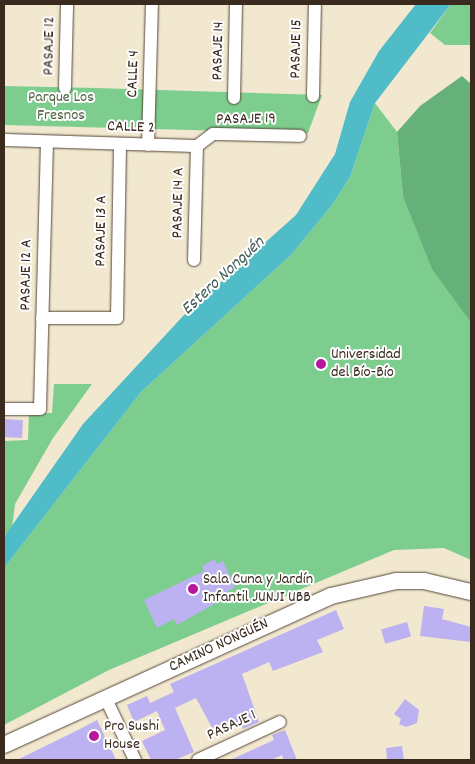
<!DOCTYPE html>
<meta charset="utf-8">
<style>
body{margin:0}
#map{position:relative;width:475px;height:764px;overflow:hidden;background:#f1e8cf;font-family:Dekko,sans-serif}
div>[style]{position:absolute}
.green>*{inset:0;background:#7dce8e}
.forest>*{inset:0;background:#66b179}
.water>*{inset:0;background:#4fbcc8}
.building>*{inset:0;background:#bcb1f1;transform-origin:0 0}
.roads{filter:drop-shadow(0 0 1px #564639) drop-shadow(0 0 1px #564639)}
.minor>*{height:12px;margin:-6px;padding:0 6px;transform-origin:6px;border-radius:6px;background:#fff}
.major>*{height:16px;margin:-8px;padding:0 8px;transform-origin:8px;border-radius:8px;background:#fff}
.dots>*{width:14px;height:14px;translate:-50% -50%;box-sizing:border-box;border:2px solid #fff;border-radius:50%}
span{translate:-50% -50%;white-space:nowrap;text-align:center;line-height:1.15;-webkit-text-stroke:4px #fff;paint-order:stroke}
.street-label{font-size:16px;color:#3b2a1e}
.park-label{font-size:16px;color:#526345}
.poi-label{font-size:16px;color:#3b2a1e}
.left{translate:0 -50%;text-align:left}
.water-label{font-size:18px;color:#425d5a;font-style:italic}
.frame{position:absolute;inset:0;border:5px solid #3b2a1e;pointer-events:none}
</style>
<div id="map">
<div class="green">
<i style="clip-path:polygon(451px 4px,471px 4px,471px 45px,445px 45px,430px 33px)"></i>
<i style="clip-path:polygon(4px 86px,96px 88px,322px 95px,308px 133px,4px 125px)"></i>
<i style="clip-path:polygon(375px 103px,397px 132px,403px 197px,432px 268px,471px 323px,471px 560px,444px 548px,394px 550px,109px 670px,4px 725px,4px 568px,141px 392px,291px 255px,332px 205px,350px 177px)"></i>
<i style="clip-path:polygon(54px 384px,92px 384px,53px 438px,15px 504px,12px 528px,4px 536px,4px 441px,28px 440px,29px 413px,52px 413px)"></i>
</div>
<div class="forest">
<i style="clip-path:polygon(462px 76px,471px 84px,471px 323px,432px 269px,403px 197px,397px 132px,420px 106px)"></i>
</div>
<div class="water">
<i style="clip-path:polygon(416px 4px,451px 4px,375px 103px,350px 177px,332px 205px,291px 255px,141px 392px,4px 568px,4px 537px,83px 424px,184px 315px,296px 215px,335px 154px,350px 102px,379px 51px)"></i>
</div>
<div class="building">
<i style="left:4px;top:419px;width:19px;height:18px;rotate:3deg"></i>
<i style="clip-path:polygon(215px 559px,217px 564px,223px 561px,235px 587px,228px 591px,230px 595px,177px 625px,174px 619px,157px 628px,144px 600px,204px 571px,202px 566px)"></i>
<i style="clip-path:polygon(424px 606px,444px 609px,442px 619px,471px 627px,471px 642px,420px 636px)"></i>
<i style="clip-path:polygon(336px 610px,344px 629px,317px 640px,323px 652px,273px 671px,269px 662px,242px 674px,259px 722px,243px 729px,241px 723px,217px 737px,196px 698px,175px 708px,194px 752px,175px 760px,151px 760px,142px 741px,165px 730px,157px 711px,134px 722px,127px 705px,147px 696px,150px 703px,174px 692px,170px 684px)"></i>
<i style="left:407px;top:622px;width:15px;height:27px;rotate:74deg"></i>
<i style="clip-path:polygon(405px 699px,419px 710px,417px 723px,406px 727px,399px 724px,401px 719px,394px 714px)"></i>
<i style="clip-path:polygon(97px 720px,116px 760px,17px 760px,80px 729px)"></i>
<i style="clip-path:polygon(285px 730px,297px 760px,284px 760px,282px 755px,271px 760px,230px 760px,274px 740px,272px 735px)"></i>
<i style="clip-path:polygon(402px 746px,404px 760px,387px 760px,386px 748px)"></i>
</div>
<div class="roads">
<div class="minor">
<i style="left:65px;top:88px;width:84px;rotate:-88.6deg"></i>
<i style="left:313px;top:96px;width:92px;rotate:-88.8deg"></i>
<i style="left:234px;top:98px;width:94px;rotate:-88.8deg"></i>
<i style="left:4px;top:140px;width:193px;rotate:1.8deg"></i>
<i style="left:148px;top:145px;width:141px;rotate:-88.4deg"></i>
<i style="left:197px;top:146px;width:20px;rotate:-37deg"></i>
<i style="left:213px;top:134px;width:87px;rotate:1.3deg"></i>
<i style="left:194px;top:260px;width:114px;rotate:-88.5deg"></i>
<i style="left:42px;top:318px;width:75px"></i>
<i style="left:117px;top:318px;width:174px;rotate:-89deg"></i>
<i style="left:4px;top:409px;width:36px"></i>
<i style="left:40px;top:409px;width:267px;rotate:-88.5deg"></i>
<i style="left:106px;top:699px;width:68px;rotate:64.6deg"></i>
<i style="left:198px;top:760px;width:90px;rotate:-24.9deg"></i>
</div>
<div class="major">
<i style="left:4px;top:745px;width:359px;rotate:-24.5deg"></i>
<i style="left:331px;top:596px;width:67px;rotate:-13deg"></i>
<i style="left:396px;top:581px;width:28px"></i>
<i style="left:424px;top:581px;width:48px;rotate:13.2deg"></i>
</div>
</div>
<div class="dots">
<i style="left:321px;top:364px;background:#b5179e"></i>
<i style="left:193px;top:589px;background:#b5179e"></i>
<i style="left:94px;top:736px;background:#b5179e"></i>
</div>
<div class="street-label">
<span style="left:50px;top:46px;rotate:-89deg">PASAJE 12</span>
<span style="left:297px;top:49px;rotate:-89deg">PASAJE 15</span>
<span style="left:219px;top:51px;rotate:-89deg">PASAJE 14</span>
<span style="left:134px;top:74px;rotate:-88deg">CALLE 4</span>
<span style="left:246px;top:120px;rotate:-1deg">PASAJE 19</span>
<span style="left:131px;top:128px;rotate:2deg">CALLE 2</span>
<span style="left:179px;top:203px;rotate:-89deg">PASAJE 14 A</span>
<span style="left:102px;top:231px;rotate:-89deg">PASAJE 13 A</span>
<span style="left:27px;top:275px;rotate:-89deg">PASAJE 12 A</span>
<span style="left:219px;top:646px;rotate:-25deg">CAMINO NONGUÉN</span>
<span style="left:232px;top:726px;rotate:-25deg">PASAJE 1</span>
</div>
<div class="park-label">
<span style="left:61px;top:107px">Parque Los<br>Fresnos</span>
</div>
<div class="poi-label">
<span class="left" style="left:331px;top:364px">Universidad<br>del Bío-Bío</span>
<span class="left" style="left:203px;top:589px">Sala Cuna y Jardín<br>Infantil JUNJI UBB</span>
<span class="left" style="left:104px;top:736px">Pro Sushi<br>House</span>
</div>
<div class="water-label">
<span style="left:224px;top:277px;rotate:-43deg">Estero Nonguén</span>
</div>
<div class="frame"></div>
</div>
